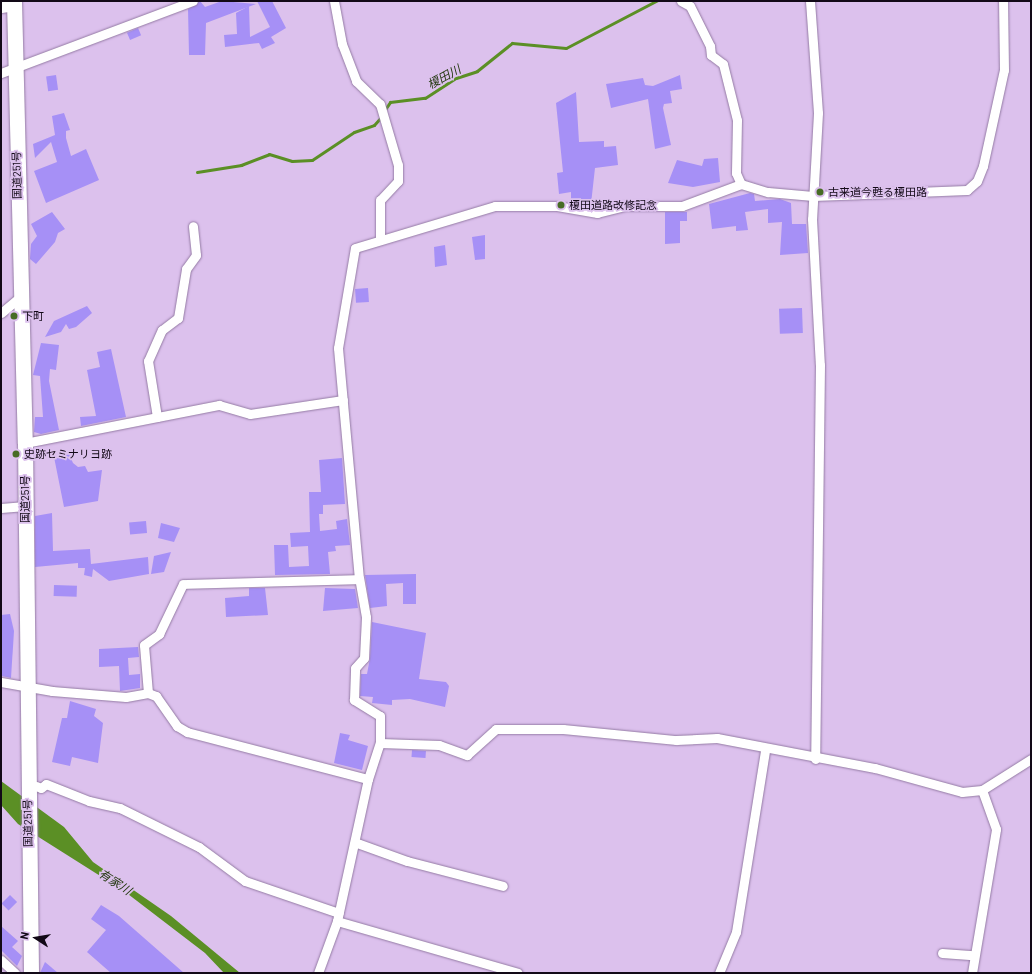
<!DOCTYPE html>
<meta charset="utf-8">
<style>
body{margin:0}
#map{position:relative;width:1032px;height:974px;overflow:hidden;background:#dcc1ed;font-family:Barlow,"Noto Sans JP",sans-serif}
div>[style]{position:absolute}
.water>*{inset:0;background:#5b8f25}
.stream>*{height:3px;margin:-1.5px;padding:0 1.5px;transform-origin:1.5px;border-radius:1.5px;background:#5b8f25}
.building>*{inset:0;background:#a690f6;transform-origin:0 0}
.roads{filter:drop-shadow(0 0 1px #947ba4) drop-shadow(0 0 1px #947ba4)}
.minor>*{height:9px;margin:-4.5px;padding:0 4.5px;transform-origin:4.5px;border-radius:4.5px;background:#fff}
.secondary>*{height:13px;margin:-6.5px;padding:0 6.5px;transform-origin:6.5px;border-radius:6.5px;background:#fff}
.trunk>*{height:15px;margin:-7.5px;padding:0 7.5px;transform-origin:7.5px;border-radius:7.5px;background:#fff}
.dots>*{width:11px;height:11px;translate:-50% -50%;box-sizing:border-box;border:2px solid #dcc1ed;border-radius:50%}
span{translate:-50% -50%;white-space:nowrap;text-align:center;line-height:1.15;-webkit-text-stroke:3.5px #dcc1ed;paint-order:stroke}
.street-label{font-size:11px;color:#120917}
.poi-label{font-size:11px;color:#120917}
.left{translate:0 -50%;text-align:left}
.water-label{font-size:12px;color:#243910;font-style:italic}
.frame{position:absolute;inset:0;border:2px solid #120917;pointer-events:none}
.north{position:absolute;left:16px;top:918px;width:40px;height:40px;-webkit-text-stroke:3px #dcc1ed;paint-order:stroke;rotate:282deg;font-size:11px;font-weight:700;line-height:16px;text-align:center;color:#120917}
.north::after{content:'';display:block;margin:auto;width:14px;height:18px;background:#120917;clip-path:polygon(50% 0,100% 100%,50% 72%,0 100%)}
</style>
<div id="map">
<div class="water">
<i style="clip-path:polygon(1px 781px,64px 827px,93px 862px,171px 916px,240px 973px,224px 973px,205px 953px,124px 891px,18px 824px,1px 805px)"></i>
</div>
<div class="stream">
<i style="left:384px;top:111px;width:11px;rotate:-56deg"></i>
<i style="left:390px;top:102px;width:35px;rotate:-7deg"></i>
<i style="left:425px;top:98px;width:37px;rotate:-33deg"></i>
<i style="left:456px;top:78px;width:22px;rotate:-18deg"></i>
<i style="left:477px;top:71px;width:45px;rotate:-38.7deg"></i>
<i style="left:512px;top:43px;width:54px;rotate:5.3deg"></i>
<i style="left:566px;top:48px;width:102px;rotate:-27.6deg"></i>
<i style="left:197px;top:172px;width:45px;rotate:-9deg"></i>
<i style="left:241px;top:165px;width:30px;rotate:-21deg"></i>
<i style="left:269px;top:154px;width:24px;rotate:17deg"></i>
<i style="left:292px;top:161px;width:20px;rotate:-3deg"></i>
<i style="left:312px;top:160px;width:50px;rotate:-33.7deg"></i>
<i style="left:354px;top:132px;width:21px;rotate:-19deg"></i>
<i style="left:374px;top:125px;width:12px;rotate:-48deg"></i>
</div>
<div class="building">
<i style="clip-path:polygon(200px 1px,205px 7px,222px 1px,256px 4px,206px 23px,205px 55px,189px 55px,188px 9px)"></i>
<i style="clip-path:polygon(257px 1px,272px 1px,286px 28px,271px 37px,275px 43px,262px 49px,259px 43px,225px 47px,224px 35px,237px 34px,236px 13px,249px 6px,250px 37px,270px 27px)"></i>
<i style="left:138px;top:28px;width:8px;height:12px;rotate:67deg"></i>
<i style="left:56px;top:75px;width:15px;height:10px;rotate:82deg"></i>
<i style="clip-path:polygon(680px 75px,682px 89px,670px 91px,672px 103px,664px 104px,663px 108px,671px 145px,655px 149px,648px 99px,611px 108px,606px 84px,643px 78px,645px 85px,653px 86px)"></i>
<i style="clip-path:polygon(576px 92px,579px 142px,604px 141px,604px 147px,616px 146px,618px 165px,595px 168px,591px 204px,571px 202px,571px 192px,559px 194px,557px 173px,563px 172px,556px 103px)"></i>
<i style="clip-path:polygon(64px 113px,70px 130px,66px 131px,66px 138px,71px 156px,86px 149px,99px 180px,46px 203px,34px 171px,57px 162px,51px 142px,35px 158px,33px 144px,55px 135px,52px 116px)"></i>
<i style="clip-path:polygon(718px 158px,720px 182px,693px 187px,668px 183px,677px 160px,702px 166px,704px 159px)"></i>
<i style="clip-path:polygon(750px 193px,754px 194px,755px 201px,780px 199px,791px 203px,792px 224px,806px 224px,808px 253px,780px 255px,782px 222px,768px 223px,768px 209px,745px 212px,748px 230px,736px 231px,736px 226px,712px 229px,709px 204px)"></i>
<i style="clip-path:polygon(52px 212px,65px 229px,58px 233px,55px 242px,36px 264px,30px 259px,31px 244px,37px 236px,31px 224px)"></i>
<i style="clip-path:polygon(665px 212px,687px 212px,687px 221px,680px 221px,680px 243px,665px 244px)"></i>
<i style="clip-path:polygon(485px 235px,485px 259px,475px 260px,472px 237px)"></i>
<i style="clip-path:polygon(445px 245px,447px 265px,435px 267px,434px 247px)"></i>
<i style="left:368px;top:288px;width:14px;height:13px;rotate:86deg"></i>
<i style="clip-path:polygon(87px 306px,92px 313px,76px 327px,69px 329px,66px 324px,61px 332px,45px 337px,54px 321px)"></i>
<i style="left:802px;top:308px;width:25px;height:23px;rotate:88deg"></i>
<i style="clip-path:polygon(41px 343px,59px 345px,56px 370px,50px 369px,49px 381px,59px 430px,41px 434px,34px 432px,35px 417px,43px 417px,40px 376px,33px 375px)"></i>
<i style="clip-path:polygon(111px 349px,126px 417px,81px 426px,80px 417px,96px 416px,87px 370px,100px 367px,97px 352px)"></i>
<i style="clip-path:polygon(69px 454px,73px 463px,78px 467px,85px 466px,88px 472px,102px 470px,98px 501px,64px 507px,54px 457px)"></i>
<i style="clip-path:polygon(342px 458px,345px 504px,323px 505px,323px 514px,319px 514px,320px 531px,337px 529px,336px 521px,347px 519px,350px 545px,335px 546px,336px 551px,328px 552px,330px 574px,275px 575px,274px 545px,288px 545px,289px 567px,309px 566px,308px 546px,291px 547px,290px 533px,310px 532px,309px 492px,321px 492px,319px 460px)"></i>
<i style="clip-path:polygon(52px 513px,53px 551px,90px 549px,91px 564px,148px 557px,149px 574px,109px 581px,93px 569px,92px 577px,84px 575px,85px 568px,78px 568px,78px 563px,35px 567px,35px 516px)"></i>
<i style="left:146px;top:521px;width:12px;height:17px;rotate:85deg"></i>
<i style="clip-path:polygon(161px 523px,180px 528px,174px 542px,158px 538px)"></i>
<i style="clip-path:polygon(171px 552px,164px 572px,151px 574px,154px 556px)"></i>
<i style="clip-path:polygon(416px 574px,416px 604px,403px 604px,403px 583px,386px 584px,387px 606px,370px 608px,365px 575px)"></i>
<i style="left:54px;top:585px;width:23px;height:11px;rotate:2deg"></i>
<i style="clip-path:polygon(249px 588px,265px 588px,268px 615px,226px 617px,225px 598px,249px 596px)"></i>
<i style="clip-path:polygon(325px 588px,355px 589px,358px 608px,323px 611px)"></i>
<i style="clip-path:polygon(10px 614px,14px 631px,11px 678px,2px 676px,1px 654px,1px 615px)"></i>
<i style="clip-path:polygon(372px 622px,426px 633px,419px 679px,446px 682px,449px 686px,445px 707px,410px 699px,392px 700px,392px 705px,372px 703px,373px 697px,360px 696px,361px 674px,367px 674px,370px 658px)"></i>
<i style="clip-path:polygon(138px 647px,139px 657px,128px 658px,129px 675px,140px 674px,140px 688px,120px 691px,119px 666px,99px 667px,99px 649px)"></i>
<i style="clip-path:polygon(70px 701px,96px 709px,94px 716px,103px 723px,98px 763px,72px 757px,70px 766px,52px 762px,62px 718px,67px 718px)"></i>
<i style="clip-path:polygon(340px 733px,350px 735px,348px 740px,368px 746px,362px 770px,334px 763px)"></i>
<i style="left:412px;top:750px;width:14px;height:7px;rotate:4deg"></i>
<i style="left:10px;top:895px;width:10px;height:12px;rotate:45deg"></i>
<i style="clip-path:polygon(101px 905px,119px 916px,184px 973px,111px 973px,87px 952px,106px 930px,91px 919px)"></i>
<i style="clip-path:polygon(1px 926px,18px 941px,12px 947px,22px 956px,17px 966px,1px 950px)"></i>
<i style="clip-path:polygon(45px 962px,58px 973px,40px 973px)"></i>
</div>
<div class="roads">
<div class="minor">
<i style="left:334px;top:1px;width:44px;rotate:79.5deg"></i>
<i style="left:342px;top:44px;width:40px;rotate:69deg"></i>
<i style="left:356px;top:81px;width:33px;rotate:44deg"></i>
<i style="left:380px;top:104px;width:64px;rotate:73.6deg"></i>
<i style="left:398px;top:165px;width:16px;rotate:90deg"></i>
<i style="left:398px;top:181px;width:26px;rotate:133deg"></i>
<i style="left:380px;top:200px;width:39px;rotate:90deg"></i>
<i style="left:681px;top:1px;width:10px;rotate:29deg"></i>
<i style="left:690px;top:6px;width:45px;rotate:63.4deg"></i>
<i style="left:710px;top:46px;width:9px;rotate:84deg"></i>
<i style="left:711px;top:55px;width:15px;rotate:37deg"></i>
<i style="left:723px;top:64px;width:58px;rotate:76deg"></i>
<i style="left:737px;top:120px;width:53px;rotate:91.1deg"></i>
<i style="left:736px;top:173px;width:12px;rotate:66deg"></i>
<i style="left:810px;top:1px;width:112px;rotate:85.9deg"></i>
<i style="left:818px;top:113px;width:106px;rotate:93.2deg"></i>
<i style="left:812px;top:219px;width:146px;rotate:86.9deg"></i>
<i style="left:820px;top:365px;width:394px;rotate:90.7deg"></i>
<i style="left:1px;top:73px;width:205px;rotate:-20.6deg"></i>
<i style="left:1px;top:313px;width:26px;rotate:-40deg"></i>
<i style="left:157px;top:417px;width:57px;rotate:-99.1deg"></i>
<i style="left:148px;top:361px;width:34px;rotate:-66deg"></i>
<i style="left:162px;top:330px;width:20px;rotate:-37deg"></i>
<i style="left:178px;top:318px;width:50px;rotate:-80.7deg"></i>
<i style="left:186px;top:269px;width:17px;rotate:-54deg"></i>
<i style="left:196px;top:255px;width:29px;rotate:-96deg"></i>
<i style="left:25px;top:443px;width:198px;rotate:-11.1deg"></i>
<i style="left:219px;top:405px;width:32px;rotate:16deg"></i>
<i style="left:250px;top:414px;width:94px;rotate:-8.6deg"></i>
<i style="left:1px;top:508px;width:24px;rotate:-5deg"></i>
<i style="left:1px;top:682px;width:52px;rotate:10deg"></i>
<i style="left:52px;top:691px;width:74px;rotate:4.6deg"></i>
<i style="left:126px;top:697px;width:22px;rotate:-10deg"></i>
<i style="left:148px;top:693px;width:9px;rotate:21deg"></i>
<i style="left:156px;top:696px;width:37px;rotate:55deg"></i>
<i style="left:177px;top:726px;width:12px;rotate:31deg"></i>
<i style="left:187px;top:732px;width:187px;rotate:14.6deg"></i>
<i style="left:148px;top:693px;width:48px;rotate:-94.8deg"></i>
<i style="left:144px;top:645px;width:19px;rotate:-36deg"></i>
<i style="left:159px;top:634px;width:55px;rotate:-64.4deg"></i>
<i style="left:183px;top:584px;width:176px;rotate:-1.6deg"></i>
<i style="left:380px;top:743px;width:59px;rotate:1.9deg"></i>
<i style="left:439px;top:745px;width:30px;rotate:20deg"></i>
<i style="left:467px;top:755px;width:39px;rotate:-42deg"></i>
<i style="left:496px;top:729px;width:67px"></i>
<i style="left:563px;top:729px;width:114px;rotate:5.6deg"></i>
<i style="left:676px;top:740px;width:41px;rotate:-2.8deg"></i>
<i style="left:717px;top:738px;width:161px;rotate:10.8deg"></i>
<i style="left:875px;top:768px;width:90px;rotate:15.4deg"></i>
<i style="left:962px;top:792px;width:20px;rotate:-6deg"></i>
<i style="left:982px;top:790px;width:58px;rotate:-32.3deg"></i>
<i style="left:36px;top:786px;width:5px;rotate:22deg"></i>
<i style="left:41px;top:788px;width:6px;rotate:-39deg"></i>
<i style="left:46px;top:784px;width:46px;rotate:21.6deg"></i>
<i style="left:89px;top:801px;width:32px;rotate:13deg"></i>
<i style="left:120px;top:808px;width:88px;rotate:26.3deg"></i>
<i style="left:199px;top:847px;width:57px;rotate:36.5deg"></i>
<i style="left:245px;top:881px;width:99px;rotate:18.8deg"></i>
<i style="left:357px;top:843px;width:53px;rotate:19.8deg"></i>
<i style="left:407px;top:861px;width:99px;rotate:14.6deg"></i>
<i style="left:337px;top:921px;width:188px;rotate:16deg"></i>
<i style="left:942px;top:953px;width:31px;rotate:4deg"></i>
<i style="left:1px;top:960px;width:19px;rotate:43deg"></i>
<i style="left:318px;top:973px;width:55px;rotate:-69.9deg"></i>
<i style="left:337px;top:921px;width:145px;rotate:-77.7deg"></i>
<i style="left:368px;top:779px;width:38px;rotate:-72deg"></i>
<i style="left:380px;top:743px;width:27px;rotate:-90deg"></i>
<i style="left:380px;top:716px;width:31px;rotate:-148deg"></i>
<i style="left:354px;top:700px;width:32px;rotate:-88deg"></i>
<i style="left:355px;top:668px;width:13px;rotate:-48deg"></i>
<i style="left:364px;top:658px;width:41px;rotate:-87.2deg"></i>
<i style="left:366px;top:617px;width:39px;rotate:-100deg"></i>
<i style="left:359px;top:579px;width:232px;rotate:-95.2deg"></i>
<i style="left:338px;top:348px;width:101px;rotate:-80.4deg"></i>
<i style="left:355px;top:248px;width:146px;rotate:-16.7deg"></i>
<i style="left:495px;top:206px;width:62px"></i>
<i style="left:557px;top:206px;width:41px;rotate:9.9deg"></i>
<i style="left:597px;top:213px;width:30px;rotate:-14deg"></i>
<i style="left:626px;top:206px;width:56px"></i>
<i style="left:682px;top:206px;width:63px;rotate:-20.4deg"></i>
<i style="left:741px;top:184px;width:28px;rotate:17deg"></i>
<i style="left:768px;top:192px;width:45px;rotate:5.1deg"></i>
<i style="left:813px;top:196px;width:154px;rotate:-2.2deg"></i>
<i style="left:967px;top:190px;width:13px;rotate:-42deg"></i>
<i style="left:977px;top:181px;width:16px;rotate:-68deg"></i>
<i style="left:983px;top:166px;width:98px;rotate:-77.7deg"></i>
<i style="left:1004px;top:70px;width:69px;rotate:-90.8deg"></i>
<i style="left:719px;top:973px;width:44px;rotate:-67.5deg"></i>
<i style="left:736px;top:932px;width:184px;rotate:-80.9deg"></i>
<i style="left:972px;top:973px;width:146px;rotate:-80.5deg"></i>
<i style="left:996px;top:829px;width:41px;rotate:-109.7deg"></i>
</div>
<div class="secondary">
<i style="left:1px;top:6px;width:13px;rotate:-9deg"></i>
</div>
<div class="trunk">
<i style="left:14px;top:1px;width:442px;rotate:88.6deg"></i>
<i style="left:25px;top:443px;width:530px;rotate:89.35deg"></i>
</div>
</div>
<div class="dots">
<i style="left:820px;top:192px;background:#476c25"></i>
<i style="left:561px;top:205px;background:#476c25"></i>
<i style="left:14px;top:316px;background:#476c25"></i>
<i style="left:16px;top:454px;background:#476c25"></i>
</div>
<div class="street-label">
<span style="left:17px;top:175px;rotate:-91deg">国道251号</span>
<span style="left:25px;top:499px;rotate:-90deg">国道251号</span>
<span style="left:28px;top:823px;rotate:-91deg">国道251号</span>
</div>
<div class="poi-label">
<span class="left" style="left:828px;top:192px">古来道今甦る榎田路</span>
<span class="left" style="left:569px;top:205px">榎田道路改修記念</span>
<span class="left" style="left:22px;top:316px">下町</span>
<span class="left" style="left:24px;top:454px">史跡セミナリヨ跡</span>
</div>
<div class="water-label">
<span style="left:444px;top:77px;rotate:-29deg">榎田川</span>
<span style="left:115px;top:882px;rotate:33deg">有家川</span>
</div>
<div class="frame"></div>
<div class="north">N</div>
</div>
